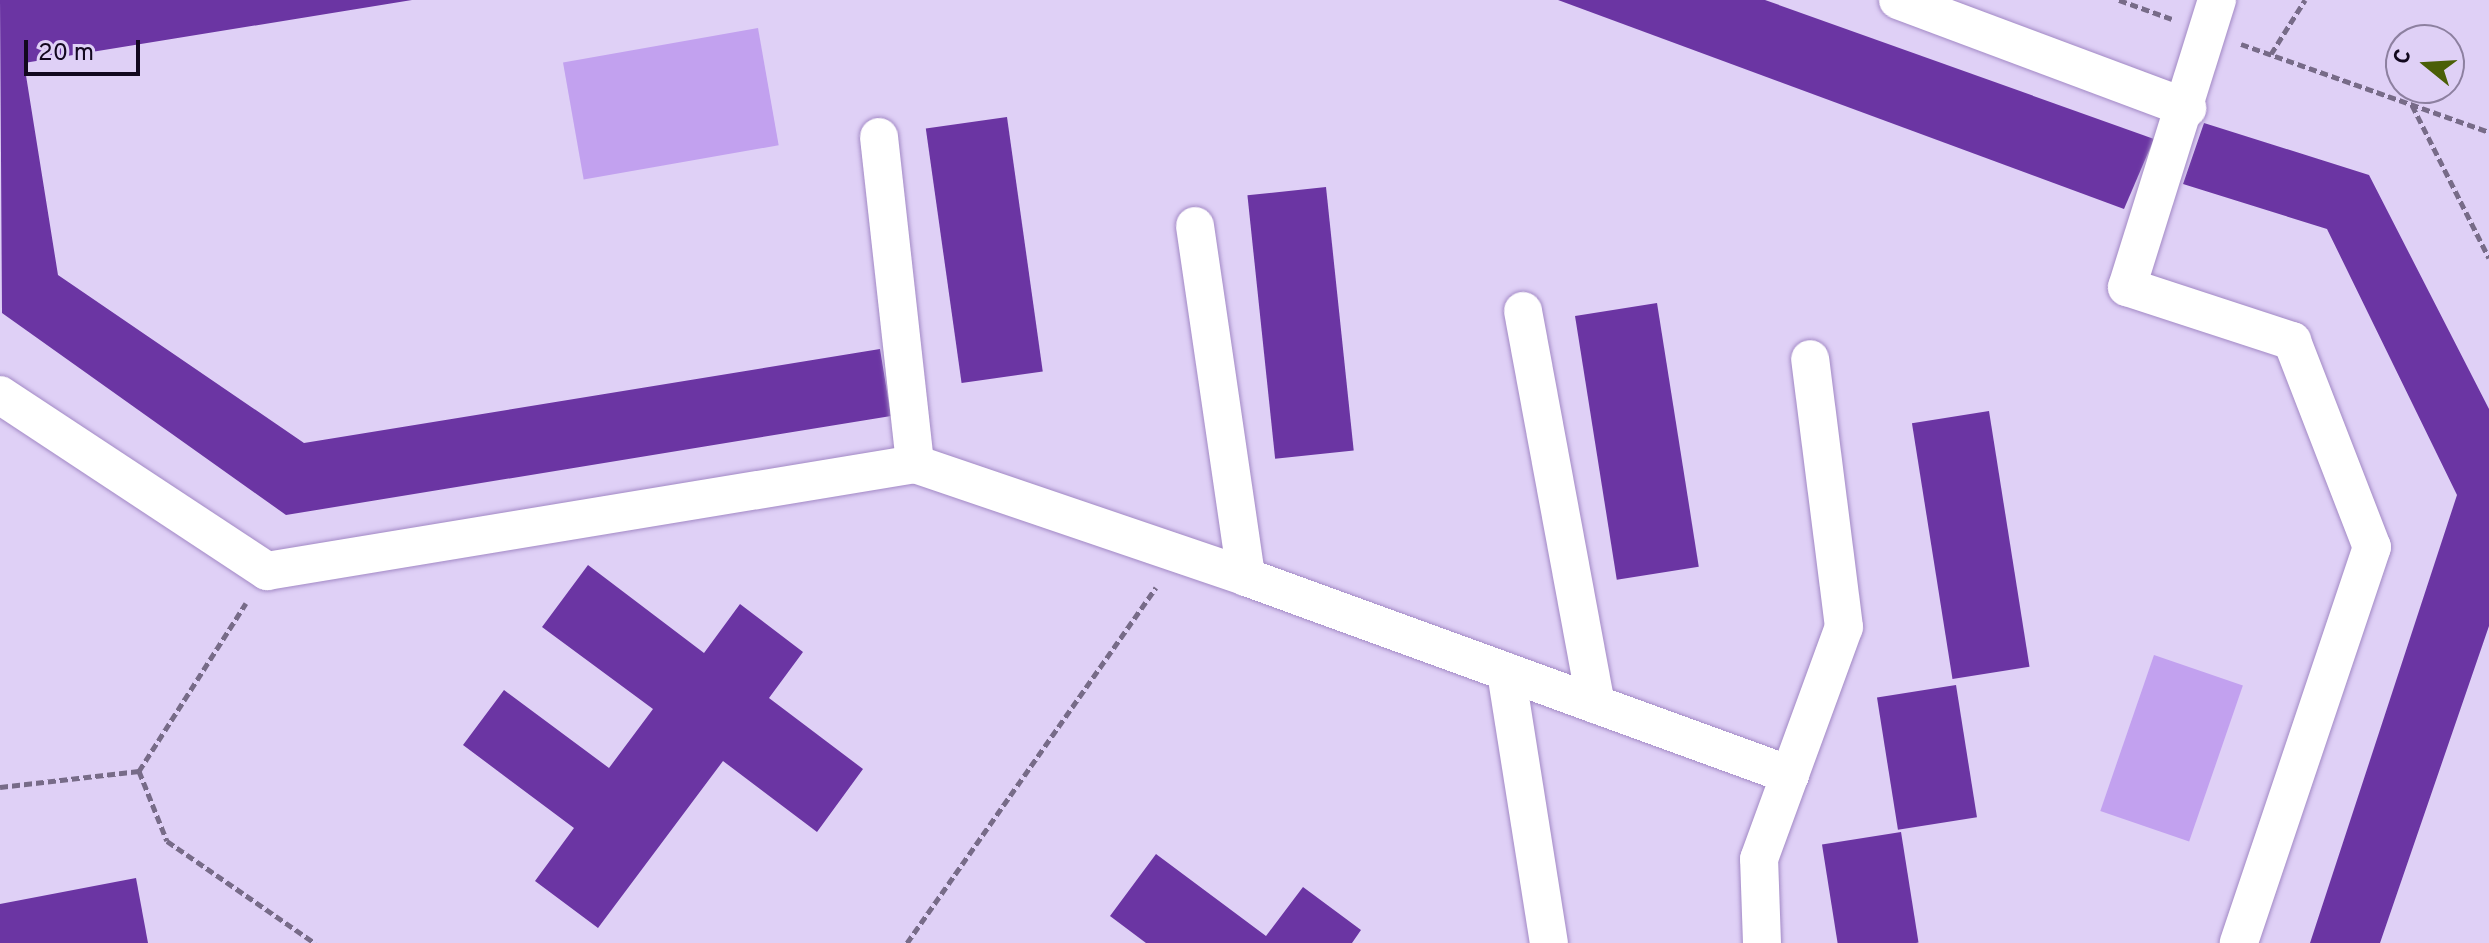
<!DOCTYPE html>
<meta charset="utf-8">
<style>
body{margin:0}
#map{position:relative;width:2489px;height:943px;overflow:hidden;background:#dfd0f6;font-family:Overpass,sans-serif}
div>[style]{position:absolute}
.green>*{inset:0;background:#c2a1ef;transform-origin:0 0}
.building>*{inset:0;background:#6b35a3;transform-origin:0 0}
.path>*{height:5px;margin-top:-2.5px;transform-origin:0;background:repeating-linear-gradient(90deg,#776b88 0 8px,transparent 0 12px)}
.roads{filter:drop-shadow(0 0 2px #a289c5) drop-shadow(0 0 2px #a289c5)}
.minor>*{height:38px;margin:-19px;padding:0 19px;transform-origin:19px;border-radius:19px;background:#fff}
span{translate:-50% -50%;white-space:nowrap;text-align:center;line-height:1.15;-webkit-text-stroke:8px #dfd0f6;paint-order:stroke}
.north{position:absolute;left:2385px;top:24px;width:80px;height:80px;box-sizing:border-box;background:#dfd0f6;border:2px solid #8d80a0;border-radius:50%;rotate:288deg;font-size:22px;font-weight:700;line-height:32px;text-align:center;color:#12081e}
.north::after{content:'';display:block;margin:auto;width:28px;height:36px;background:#4b5f07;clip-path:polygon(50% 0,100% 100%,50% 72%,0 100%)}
.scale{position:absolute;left:24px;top:40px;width:116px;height:36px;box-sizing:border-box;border:4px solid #12081e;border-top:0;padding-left:10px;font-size:24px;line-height:28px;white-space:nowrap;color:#12081e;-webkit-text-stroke:6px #dfd0f6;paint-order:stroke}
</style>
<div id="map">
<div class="green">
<i style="left:758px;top:28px;width:119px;height:198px;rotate:80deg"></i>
<i style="left:2154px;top:655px;width:94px;height:165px;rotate:19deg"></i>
</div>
<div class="building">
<i style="clip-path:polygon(0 0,412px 0,24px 63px,58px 275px,304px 443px,880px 349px,891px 416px,286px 515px,2px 313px)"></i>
<i style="clip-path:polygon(1558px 0,1765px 0,2154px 139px,2124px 209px)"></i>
<i style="left:1007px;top:117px;width:257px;height:82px;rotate:82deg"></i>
<i style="clip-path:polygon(2204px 123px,2369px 175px,2489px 409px,2489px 626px,2380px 943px,2310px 943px,2457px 495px,2327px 229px,2183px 184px)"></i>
<i style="left:1326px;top:187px;width:265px;height:79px;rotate:84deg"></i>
<i style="left:1657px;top:303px;width:267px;height:83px;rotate:81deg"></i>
<i style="left:1989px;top:411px;width:259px;height:78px;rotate:81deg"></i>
<i style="clip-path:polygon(588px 565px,704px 653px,740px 604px,803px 652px,769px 698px,863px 769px,817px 832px,723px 761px,598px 928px,535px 881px,574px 828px,463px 745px,504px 690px,609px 768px,653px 709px,542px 627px)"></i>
<i style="left:1956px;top:685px;width:134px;height:80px;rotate:81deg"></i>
<i style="left:1901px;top:832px;width:112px;height:80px;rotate:81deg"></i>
<i style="clip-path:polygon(1156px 854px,1266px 936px,1303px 887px,1361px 930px,1352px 943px,1146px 943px,1110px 916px)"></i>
<i style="clip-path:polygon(136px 878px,148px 943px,0 943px,0 904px)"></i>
</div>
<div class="path">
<i style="left:2119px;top:0;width:56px;rotate:19.7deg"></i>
<i style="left:2241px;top:44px;width:263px;rotate:19.5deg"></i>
<i style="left:2271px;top:54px;width:64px;rotate:-57.8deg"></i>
<i style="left:2412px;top:105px;width:171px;rotate:63.3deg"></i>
<i style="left:139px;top:771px;width:199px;rotate:-57.5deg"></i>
<i style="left:0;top:787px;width:140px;rotate:-6.6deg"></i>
<i style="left:139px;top:771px;width:75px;rotate:68.2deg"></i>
<i style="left:167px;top:841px;width:180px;rotate:34.6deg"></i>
<i style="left:907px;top:943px;width:434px;rotate:-55deg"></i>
</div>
<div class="roads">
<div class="minor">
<i style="left:1898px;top:0;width:309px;rotate:20.5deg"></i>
<i style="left:2217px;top:0;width:301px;rotate:107.4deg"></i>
<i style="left:2127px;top:287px;width:174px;rotate:18.1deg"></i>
<i style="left:2292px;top:341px;width:221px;rotate:68.8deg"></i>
<i style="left:2372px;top:547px;width:418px;rotate:108.6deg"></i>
<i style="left:879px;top:137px;width:329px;rotate:83.7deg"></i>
<i style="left:1195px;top:226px;width:355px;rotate:81.7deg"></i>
<i style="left:1523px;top:311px;width:400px;rotate:79.5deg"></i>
<i style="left:0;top:395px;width:320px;rotate:33.4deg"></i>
<i style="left:267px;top:571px;width:657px;rotate:-9.38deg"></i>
<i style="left:915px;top:464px;width:350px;rotate:18.8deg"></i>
<i style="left:1246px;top:577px;width:579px;rotate:20deg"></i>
<i style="left:1506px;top:672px;width:274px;rotate:81deg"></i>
<i style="left:1762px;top:943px;width:84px;rotate:-92deg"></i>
<i style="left:1759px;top:859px;width:247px;rotate:-69.9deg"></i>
<i style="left:1844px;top:627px;width:270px;rotate:-97.2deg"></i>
</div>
</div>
<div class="north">С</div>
<div class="scale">20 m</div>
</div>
